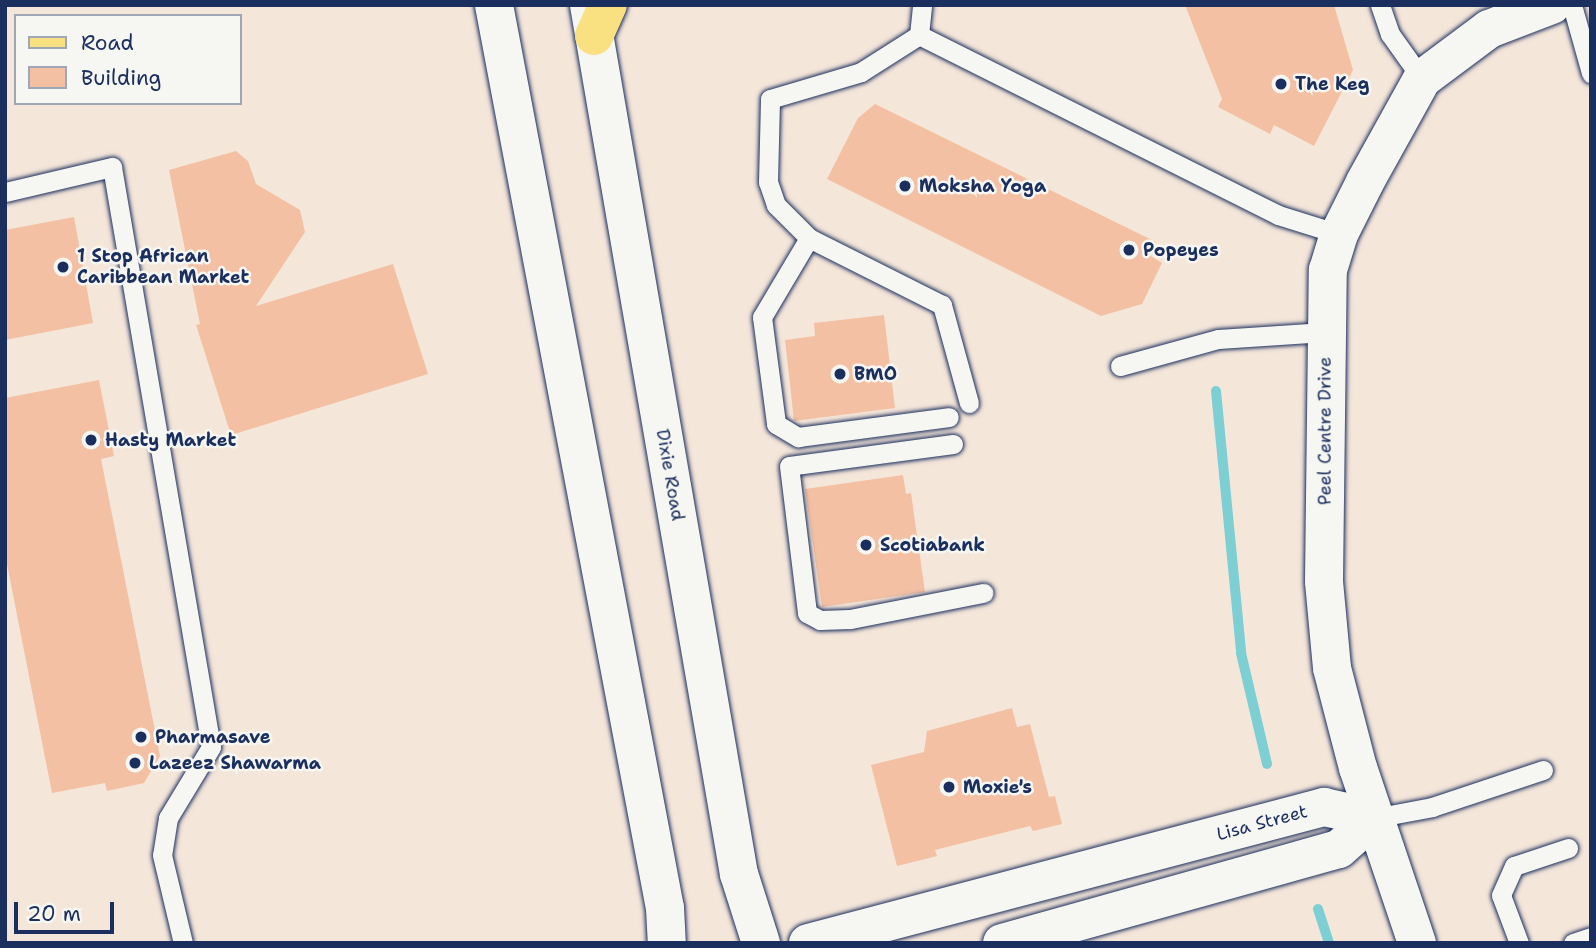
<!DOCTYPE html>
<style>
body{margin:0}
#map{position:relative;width:1596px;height:948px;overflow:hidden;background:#f5e6da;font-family:"Shantell Sans",sans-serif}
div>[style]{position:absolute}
.stream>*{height:10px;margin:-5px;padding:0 5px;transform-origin:5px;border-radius:5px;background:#7ecfd4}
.building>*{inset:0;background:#f3c0a3}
.roads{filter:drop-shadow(0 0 2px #1b2f5e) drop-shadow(0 0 2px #1b2f5e)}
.lane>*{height:19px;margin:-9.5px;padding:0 9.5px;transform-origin:9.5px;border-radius:9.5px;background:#f6f6f2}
.street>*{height:38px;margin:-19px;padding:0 19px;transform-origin:19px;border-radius:19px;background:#f6f6f2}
.secondary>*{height:38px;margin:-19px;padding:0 19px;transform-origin:19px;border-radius:19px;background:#f6f6f2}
.primary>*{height:38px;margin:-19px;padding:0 19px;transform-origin:19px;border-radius:19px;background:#f9e181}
.dots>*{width:19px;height:19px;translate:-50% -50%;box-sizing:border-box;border:4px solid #f6f6f2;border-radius:50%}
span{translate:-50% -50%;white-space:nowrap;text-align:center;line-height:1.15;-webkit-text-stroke:5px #f6f6f2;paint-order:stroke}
.poi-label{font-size:18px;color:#1b2f5e;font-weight:700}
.left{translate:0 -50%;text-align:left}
.street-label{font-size:18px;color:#1b2f5e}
.frame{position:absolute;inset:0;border:7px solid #1b2f5e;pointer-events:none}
.legend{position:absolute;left:14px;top:14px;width:228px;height:91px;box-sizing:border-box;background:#f6f6f2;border:2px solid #9ea6b7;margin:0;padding:9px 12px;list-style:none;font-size:21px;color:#1b2f5e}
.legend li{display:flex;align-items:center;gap:14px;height:35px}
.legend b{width:35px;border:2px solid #9ea6b7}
.scale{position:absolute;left:14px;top:902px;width:100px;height:32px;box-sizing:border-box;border:4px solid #1b2f5e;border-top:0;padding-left:9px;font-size:21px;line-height:24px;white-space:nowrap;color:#1b2f5e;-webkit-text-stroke:5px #f6f6f2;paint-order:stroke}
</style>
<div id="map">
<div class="stream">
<i style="left:1216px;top:391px;width:263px;rotate:84.5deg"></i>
<i style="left:1241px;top:653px;width:114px;rotate:76.8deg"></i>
<i style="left:1318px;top:909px;width:36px;rotate:72deg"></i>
</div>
<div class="building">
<i style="clip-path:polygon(1185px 5px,1334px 5px,1353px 70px,1314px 146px,1274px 125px,1270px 134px,1218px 107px,1222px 99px)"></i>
<i style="clip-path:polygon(875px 104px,1156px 242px,1149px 255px,1162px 263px,1142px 304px,1101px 316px,827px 179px,858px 118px)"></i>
<i style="clip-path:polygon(236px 151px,248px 161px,256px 184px,300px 210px,305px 232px,256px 306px,393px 264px,428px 374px,231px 435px,196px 325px,200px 324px,169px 170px)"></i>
<i style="clip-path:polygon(74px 217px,93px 323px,5px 340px,5px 230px)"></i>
<i style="clip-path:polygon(884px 315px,895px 408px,794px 421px,785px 340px,815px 336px,814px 323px)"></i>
<i style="clip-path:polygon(99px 380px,114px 456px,101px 459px,160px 756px,144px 783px,107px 791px,105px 783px,52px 793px,5px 554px,5px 398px)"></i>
<i style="clip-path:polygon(903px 475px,906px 494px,911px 493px,925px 592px,822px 607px,805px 489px)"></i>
<i style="clip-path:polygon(1012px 708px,1017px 727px,1030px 724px,1049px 797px,1055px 796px,1062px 824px,1033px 831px,1030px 826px,935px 850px,937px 856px,897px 866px,871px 765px,924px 752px,927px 731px)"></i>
</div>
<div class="roads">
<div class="lane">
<i style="left:1380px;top:5px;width:31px;rotate:71deg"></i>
<i style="left:1390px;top:34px;width:55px;rotate:54.6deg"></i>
<i style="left:1572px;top:5px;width:71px;rotate:74.4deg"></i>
<i style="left:919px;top:35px;width:30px;rotate:-84deg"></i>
<i style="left:5px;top:192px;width:110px;rotate:-13.2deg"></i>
<i style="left:112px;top:167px;width:588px;rotate:80.31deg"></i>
<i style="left:211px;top:747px;width:83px;rotate:121.2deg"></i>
<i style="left:168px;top:818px;width:37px;rotate:99deg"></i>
<i style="left:162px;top:855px;width:90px;rotate:76.6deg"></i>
<i style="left:809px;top:238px;width:92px;rotate:120.7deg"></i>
<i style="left:762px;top:317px;width:108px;rotate:82.5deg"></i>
<i style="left:776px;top:424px;width:26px;rotate:31deg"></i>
<i style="left:798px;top:437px;width:152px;rotate:-7.5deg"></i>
<i style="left:1120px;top:366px;width:102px;rotate:-15.4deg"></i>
<i style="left:1218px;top:339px;width:107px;rotate:-3.7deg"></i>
<i style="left:969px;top:403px;width:102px;rotate:-105.4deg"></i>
<i style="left:942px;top:305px;width:149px;rotate:-153.3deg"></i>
<i style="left:809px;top:238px;width:47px;rotate:-135deg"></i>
<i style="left:776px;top:205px;width:24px;rotate:-109deg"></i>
<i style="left:768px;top:182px;width:83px;rotate:-88.6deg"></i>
<i style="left:770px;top:99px;width:95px;rotate:-16.5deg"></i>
<i style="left:861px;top:72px;width:69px;rotate:-32.5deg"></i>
<i style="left:919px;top:35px;width:402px;rotate:26.6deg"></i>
<i style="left:1278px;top:215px;width:64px;rotate:17.3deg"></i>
<i style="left:953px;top:444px;width:165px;rotate:172.4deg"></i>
<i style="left:789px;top:466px;width:148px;rotate:83deg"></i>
<i style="left:807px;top:613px;width:15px;rotate:28deg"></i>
<i style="left:820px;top:620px;width:30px;rotate:-2deg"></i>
<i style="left:850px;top:619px;width:136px;rotate:-11.1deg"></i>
<i style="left:1374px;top:818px;width:59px;rotate:-10.7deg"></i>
<i style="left:1432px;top:807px;width:117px;rotate:-18.4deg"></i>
<i style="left:1519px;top:943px;width:51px;rotate:-110.6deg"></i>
<i style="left:1501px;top:895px;width:32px;rotate:-66deg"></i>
<i style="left:1514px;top:866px;width:57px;rotate:-18.4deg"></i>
<i style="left:1573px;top:943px;width:19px;rotate:-18deg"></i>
</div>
<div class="street">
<i style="left:808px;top:943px;width:534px;rotate:-14.77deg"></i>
<i style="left:1324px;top:807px;width:51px;rotate:12.4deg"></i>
<i style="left:1002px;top:943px;width:350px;rotate:-15.6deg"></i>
<i style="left:1339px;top:849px;width:47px;rotate:-41.5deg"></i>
<i style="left:1417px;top:943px;width:185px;rotate:-108.6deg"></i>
<i style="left:1358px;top:768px;width:103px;rotate:-104.6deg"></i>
<i style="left:1332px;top:668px;width:87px;rotate:-95.3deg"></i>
<i style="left:1324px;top:581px;width:311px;rotate:-89.3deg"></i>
<i style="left:1328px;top:270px;width:38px;rotate:-73deg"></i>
<i style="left:1339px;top:234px;width:58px;rotate:-63.4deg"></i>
<i style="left:1365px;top:182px;width:118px;rotate:-61deg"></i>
<i style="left:1422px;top:79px;width:84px;rotate:-36.7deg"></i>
<i style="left:1489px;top:29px;width:67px;rotate:-20.9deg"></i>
</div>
<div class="secondary">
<i style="left:494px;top:5px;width:919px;rotate:79.28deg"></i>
<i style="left:665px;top:908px;width:35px;rotate:87deg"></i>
<i style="left:589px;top:5px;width:882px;rotate:80.21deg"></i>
<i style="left:739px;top:874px;width:72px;rotate:72.3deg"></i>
</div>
<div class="primary">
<i style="left:594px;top:36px;width:34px;rotate:-66deg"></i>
</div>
</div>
<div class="dots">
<i style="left:1281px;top:84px;background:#1b2f5e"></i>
<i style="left:905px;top:186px;background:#1b2f5e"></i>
<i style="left:1129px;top:250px;background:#1b2f5e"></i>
<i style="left:63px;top:267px;background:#1b2f5e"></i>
<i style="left:840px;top:374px;background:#1b2f5e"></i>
<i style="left:91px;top:440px;background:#1b2f5e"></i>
<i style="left:866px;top:545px;background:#1b2f5e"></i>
<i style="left:141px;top:737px;background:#1b2f5e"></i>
<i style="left:135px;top:763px;background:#1b2f5e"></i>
<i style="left:949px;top:787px;background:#1b2f5e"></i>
</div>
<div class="poi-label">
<span class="left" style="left:1295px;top:84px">The Keg</span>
<span class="left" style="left:919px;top:186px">Moksha Yoga</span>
<span class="left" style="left:1143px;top:250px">Popeyes</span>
<span class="left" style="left:77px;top:267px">1 Stop African<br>Caribbean Market</span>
<span class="left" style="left:854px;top:374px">BMO</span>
<span class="left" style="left:105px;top:440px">Hasty Market</span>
<span class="left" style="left:880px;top:545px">Scotiabank</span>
<span class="left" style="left:155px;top:737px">Pharmasave</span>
<span class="left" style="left:149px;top:763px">Lazeez Shawarma</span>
<span class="left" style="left:963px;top:787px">Moxie's</span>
</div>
<div class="street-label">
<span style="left:1325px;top:431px;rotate:-90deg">Peel Centre Drive</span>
<span style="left:670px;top:475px;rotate:80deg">Dixie Road</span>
<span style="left:1262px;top:823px;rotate:-15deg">Lisa Street</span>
</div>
<div class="frame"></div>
<ul class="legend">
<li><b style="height:9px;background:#f9e181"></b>Road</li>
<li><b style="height:19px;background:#f3c0a3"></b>Building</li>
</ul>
<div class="scale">20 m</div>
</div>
